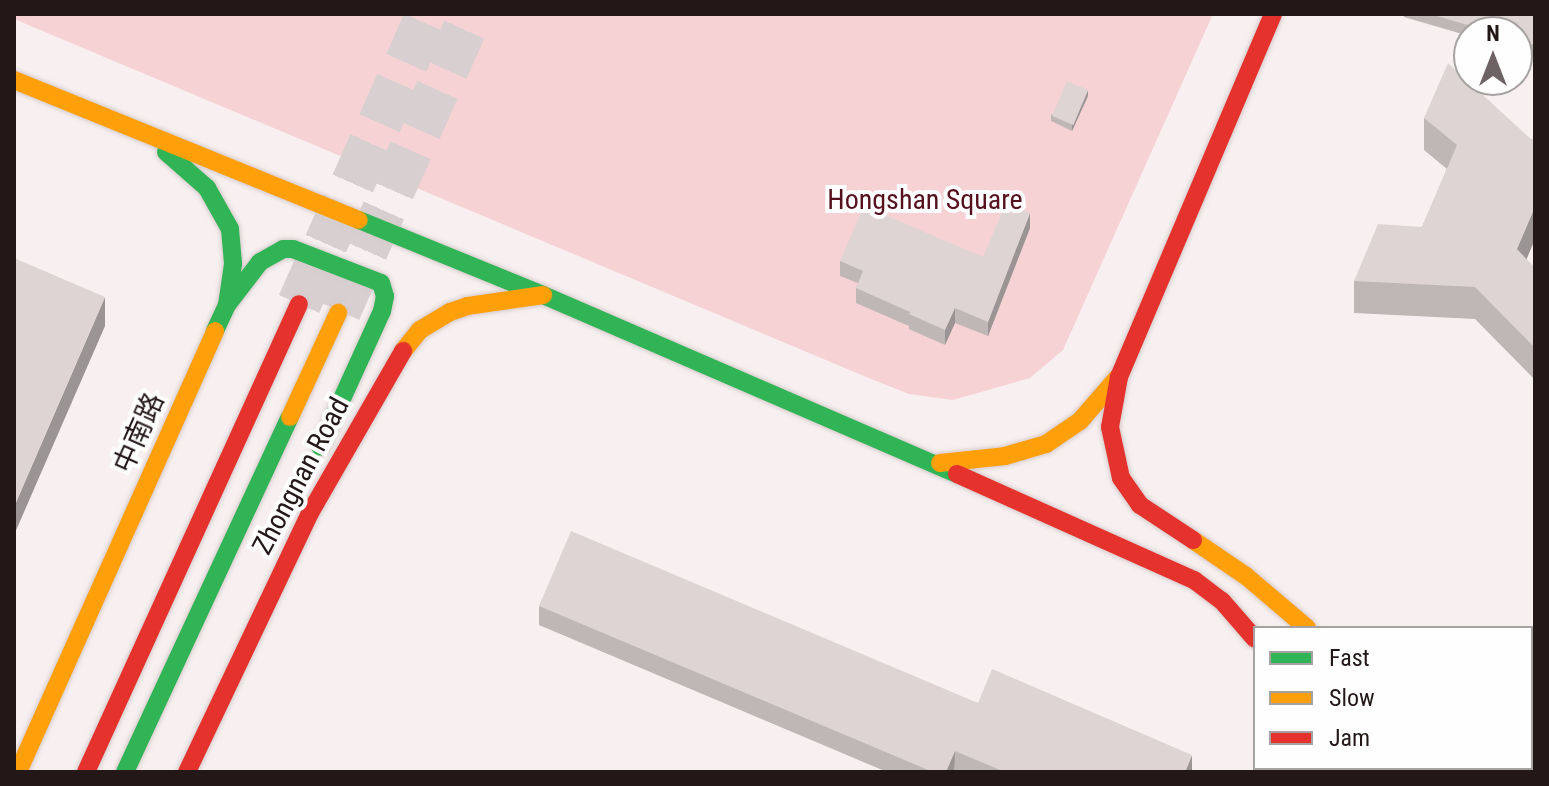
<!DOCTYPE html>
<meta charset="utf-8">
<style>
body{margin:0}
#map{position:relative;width:1549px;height:786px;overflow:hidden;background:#f8f0f0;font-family:"Roboto Condensed","Noto Sans SC",sans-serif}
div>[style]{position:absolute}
.green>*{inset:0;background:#f7d2d4}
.primary-tunnel>*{height:44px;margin-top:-22px;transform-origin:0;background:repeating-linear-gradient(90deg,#d8cfd0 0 44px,transparent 0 66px)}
.roads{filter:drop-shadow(0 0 2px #d6cbcc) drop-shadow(0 0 2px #d6cbcc)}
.fast>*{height:18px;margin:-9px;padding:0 9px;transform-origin:9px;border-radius:9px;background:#30b455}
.slow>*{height:18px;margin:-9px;padding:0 9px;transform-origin:9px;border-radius:9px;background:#ff9f0a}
.jam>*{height:18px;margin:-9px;padding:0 9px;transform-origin:9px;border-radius:9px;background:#e5322d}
.wall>*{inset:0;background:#bfb6b6}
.shaded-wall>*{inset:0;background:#9b9494}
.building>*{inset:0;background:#ded4d4;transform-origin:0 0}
span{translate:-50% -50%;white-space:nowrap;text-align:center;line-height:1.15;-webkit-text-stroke:8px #fefefe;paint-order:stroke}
.park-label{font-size:28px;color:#550f1d}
.street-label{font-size:28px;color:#231718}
.frame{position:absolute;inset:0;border:16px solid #231718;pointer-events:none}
.legend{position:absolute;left:1253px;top:626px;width:280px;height:144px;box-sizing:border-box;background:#fefefe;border:2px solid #a6a2a2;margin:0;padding:10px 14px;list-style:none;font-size:24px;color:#231718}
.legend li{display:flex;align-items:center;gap:16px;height:40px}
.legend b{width:40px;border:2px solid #a6a2a2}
.north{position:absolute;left:1453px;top:16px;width:80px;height:80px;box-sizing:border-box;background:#fefefe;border:2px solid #a6a2a2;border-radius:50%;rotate:0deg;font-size:22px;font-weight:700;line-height:32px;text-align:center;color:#231718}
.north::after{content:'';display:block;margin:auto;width:28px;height:36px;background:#6e6364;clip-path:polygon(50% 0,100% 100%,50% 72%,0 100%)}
</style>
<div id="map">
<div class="green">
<i style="clip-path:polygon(14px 14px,1213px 14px,1063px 350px,1030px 378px,953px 400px,909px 394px,871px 379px,14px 19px)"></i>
</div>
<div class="primary-tunnel">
<i style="left:299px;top:304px;width:317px;rotate:-66deg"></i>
<i style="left:339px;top:311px;width:325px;rotate:-66deg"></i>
</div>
<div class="roads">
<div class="fast">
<i style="left:166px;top:152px;width:55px;rotate:41.3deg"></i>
<i style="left:207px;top:188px;width:47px;rotate:60.7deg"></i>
<i style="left:230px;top:229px;width:35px;rotate:85deg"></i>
<i style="left:233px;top:264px;width:41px;rotate:98.3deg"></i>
<i style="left:227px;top:305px;width:29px;rotate:115deg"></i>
<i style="left:359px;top:220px;width:199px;rotate:22.2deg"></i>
<i style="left:543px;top:295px;width:451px;rotate:23.4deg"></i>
<i style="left:227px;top:305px;width:54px;rotate:-52.5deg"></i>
<i style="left:260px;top:262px;width:26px;rotate:-29deg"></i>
<i style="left:283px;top:249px;width:10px"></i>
<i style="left:293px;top:249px;width:94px;rotate:21.1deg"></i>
<i style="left:381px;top:283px;width:14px;rotate:73deg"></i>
<i style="left:385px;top:296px;width:15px;rotate:101deg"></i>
<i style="left:382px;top:311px;width:149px;rotate:114.5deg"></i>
<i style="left:1342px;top:768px;width:5px;rotate:53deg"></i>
<i style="left:1414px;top:768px;width:4px;rotate:63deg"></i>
<i style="left:125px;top:772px;width:391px;rotate:-65.1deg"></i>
</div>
<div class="slow">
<i style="left:14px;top:80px;width:372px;rotate:22.1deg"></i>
<i style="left:403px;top:351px;width:27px;rotate:-51deg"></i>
<i style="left:420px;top:330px;width:35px;rotate:-31deg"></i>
<i style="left:450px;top:312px;width:18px;rotate:-19deg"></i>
<i style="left:467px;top:306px;width:77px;rotate:-8.2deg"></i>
<i style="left:290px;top:417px;width:115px;rotate:-65.2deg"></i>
<i style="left:940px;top:463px;width:65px;rotate:-6.1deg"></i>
<i style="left:1005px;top:456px;width:43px;rotate:-16.3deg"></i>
<i style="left:1046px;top:444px;width:41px;rotate:-34.1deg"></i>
<i style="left:1080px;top:421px;width:58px;rotate:-49.2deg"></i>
<i style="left:1193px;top:540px;width:64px;rotate:34.2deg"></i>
<i style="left:1246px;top:576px;width:80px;rotate:40.4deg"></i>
<i style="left:18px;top:772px;width:483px;rotate:-65.9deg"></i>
</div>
<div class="jam">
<i style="left:957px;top:474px;width:260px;rotate:24.1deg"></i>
<i style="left:1194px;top:580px;width:35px;rotate:37deg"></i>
<i style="left:1222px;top:601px;width:50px;rotate:49deg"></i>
<i style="left:1193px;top:540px;width:64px;rotate:-146.6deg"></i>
<i style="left:1140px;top:505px;width:33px;rotate:-125deg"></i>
<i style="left:1121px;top:478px;width:52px;rotate:-102.2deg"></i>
<i style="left:1110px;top:427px;width:51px;rotate:-79.8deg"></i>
<i style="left:1119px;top:377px;width:394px;rotate:-67deg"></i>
<i style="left:86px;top:772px;width:514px;rotate:-65.53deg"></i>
<i style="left:187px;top:772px;width:287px;rotate:-64.6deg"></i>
<i style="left:310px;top:513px;width:187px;rotate:-60.1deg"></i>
</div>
</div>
<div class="wall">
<i style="clip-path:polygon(1404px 14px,1535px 14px,1535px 56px,1517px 51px,1517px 32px,1469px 32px,1469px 36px,1404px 17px)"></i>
<i style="clip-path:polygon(1088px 96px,1072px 131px,1051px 121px,1051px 115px)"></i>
<i style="clip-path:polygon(1424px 118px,1535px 140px,1535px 239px,1526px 259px,1535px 268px,1535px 380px,1475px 319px,1354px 313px,1354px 281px,1422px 227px,1447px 169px,1424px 150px)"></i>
<i style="clip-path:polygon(1030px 228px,988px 336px,955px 323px,945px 345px,909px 329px,909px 326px,856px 303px,856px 288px,858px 283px,840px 276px,840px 261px,983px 257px)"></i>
<i style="clip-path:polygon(539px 606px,978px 703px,1192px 772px,960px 772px,955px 770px,954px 772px,887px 772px,539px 625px)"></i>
</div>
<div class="shaded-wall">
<i style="clip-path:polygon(1088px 90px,1088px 96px,1072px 131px,1072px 125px)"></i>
<i style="clip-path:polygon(1535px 207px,1535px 239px,1517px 282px,1517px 249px)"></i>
<i style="clip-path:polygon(1030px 213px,1030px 228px,988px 336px,988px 322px)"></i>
<i style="clip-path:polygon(105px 297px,105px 326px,14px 535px,14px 507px)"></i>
<i style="clip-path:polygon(955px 308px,955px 323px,945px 345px,945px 330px)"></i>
<i style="clip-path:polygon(955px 751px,954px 772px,946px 772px)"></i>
<i style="clip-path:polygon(1192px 755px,1192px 772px,1185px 772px)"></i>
</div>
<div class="building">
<i style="clip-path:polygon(1430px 14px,1535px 14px,1535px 45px,1517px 40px,1517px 32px,1491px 32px)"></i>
<i style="clip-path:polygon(1448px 63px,1532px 140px,1535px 140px,1535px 207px,1517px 249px,1535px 268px,1535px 348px,1475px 287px,1354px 281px,1378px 224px,1422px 227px,1457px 145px,1424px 118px)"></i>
<i style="left:1067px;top:81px;width:23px;height:38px;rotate:23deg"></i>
<i style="clip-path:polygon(1006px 203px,1030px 213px,988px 322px,955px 308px,945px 330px,909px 314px,910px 312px,856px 288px,863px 271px,840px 261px,864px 206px,983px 257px)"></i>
<i style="clip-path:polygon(14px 258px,105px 297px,14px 507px)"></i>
<i style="clip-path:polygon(571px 531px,978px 703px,992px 669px,1192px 755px,1185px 772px,1005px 772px,955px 751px,946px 772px,933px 772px,539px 606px)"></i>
</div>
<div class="park-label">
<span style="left:925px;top:200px">Hongshan Square</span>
</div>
<div class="street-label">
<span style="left:139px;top:433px;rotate:-66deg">中南路</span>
<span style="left:301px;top:476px;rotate:-62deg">Zhongnan Road</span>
</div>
<div class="frame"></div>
<ul class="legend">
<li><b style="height:10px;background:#30b455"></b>Fast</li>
<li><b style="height:10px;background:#ff9f0a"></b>Slow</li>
<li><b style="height:10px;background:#e5322d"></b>Jam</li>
</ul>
<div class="north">N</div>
</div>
